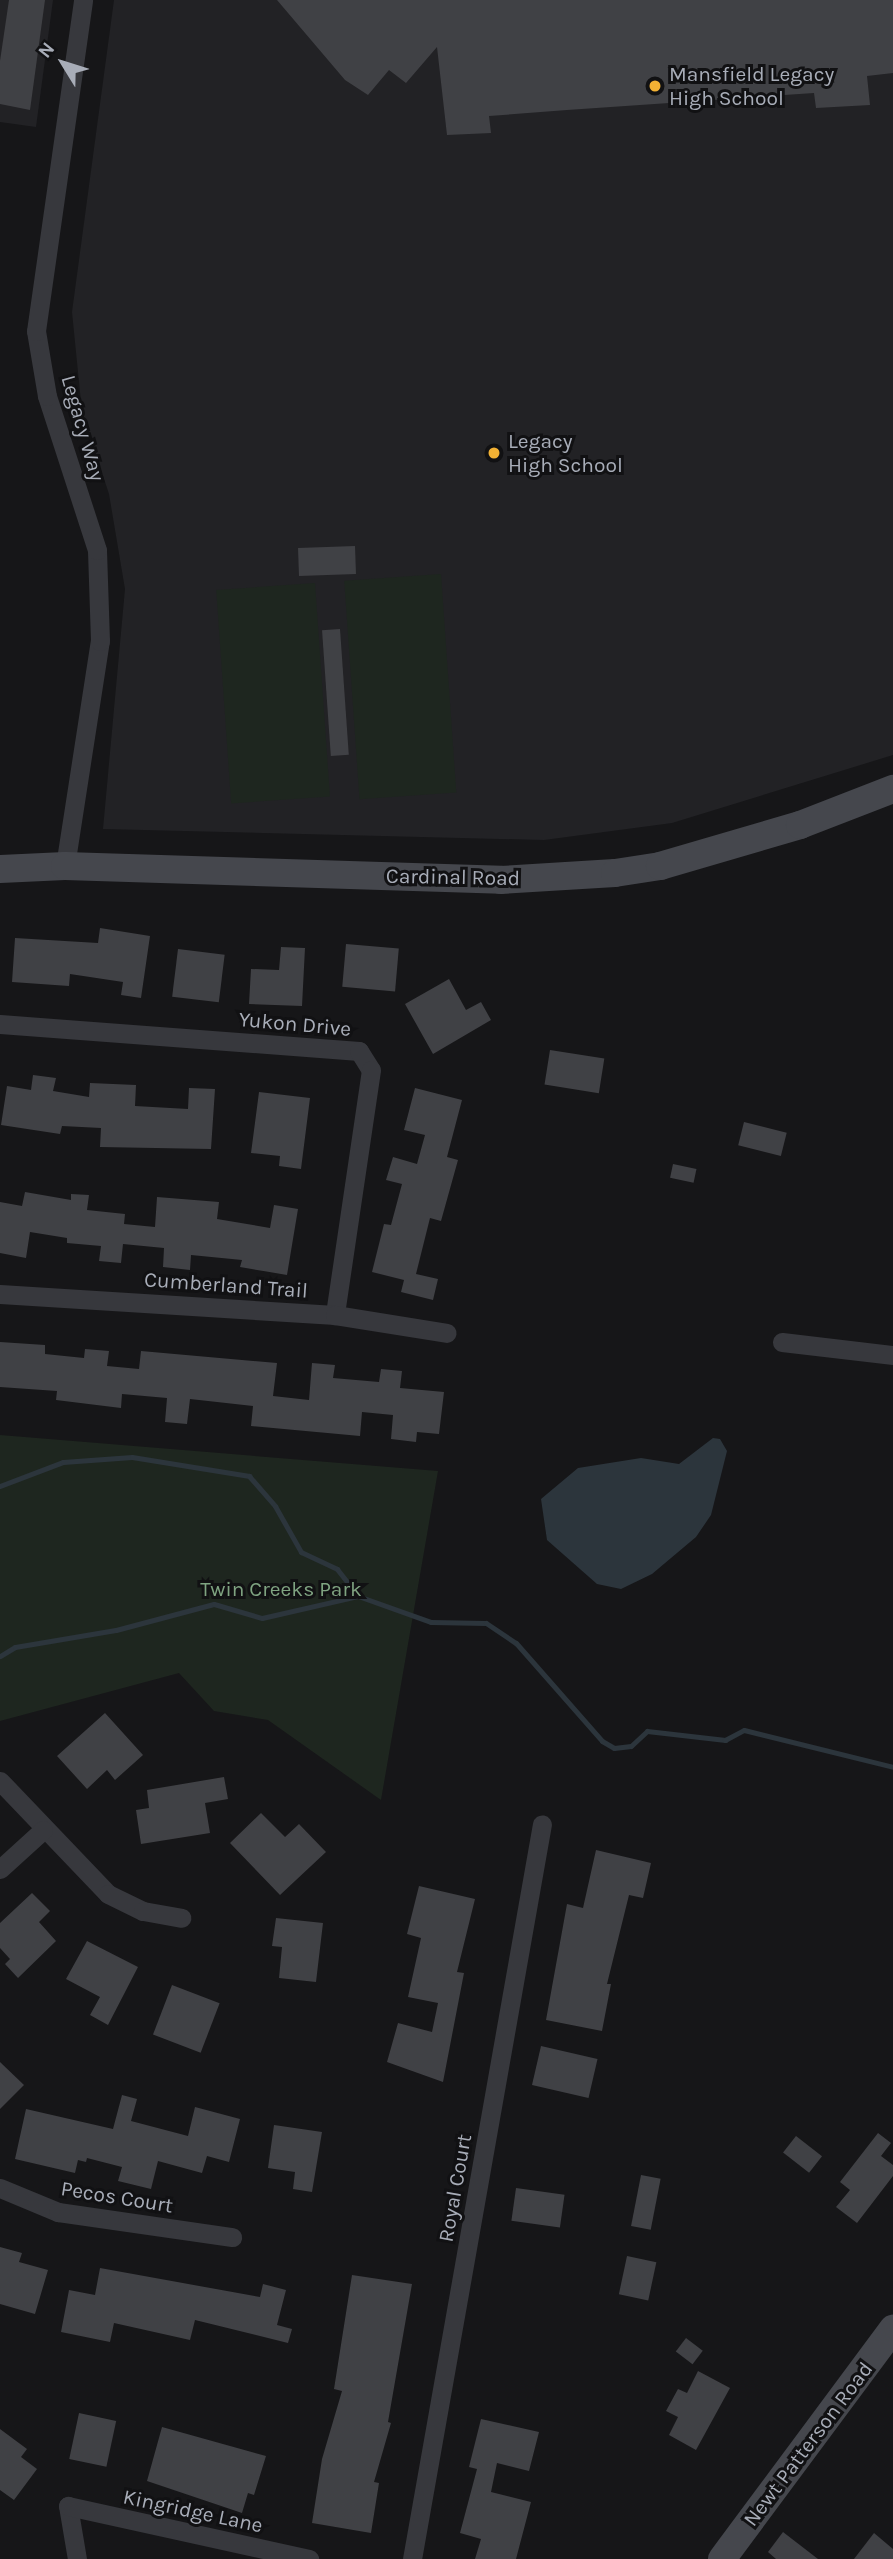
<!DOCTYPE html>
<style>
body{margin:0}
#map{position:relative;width:893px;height:2559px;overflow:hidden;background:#161618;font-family:Karla,sans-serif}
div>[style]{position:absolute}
.built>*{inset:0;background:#222225}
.green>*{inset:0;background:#1e261f;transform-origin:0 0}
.water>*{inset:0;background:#2c353c}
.stream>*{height:5px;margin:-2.5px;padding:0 2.5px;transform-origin:2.5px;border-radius:2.5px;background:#2c353c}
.building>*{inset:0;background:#404145;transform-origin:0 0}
.street>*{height:19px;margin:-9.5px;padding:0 9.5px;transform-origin:9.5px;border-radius:9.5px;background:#37383d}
.secondary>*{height:28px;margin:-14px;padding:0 14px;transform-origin:14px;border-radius:14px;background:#45474d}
.dots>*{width:19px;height:19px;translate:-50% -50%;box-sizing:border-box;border:4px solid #111113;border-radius:50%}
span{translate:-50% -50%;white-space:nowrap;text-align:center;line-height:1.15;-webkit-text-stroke:6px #111113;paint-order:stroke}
.poi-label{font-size:21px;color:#a8adb8}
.left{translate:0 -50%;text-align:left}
.street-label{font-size:21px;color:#a8adb8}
.park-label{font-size:21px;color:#7fa381}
.north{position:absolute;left:28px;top:28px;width:70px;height:70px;-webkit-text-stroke:5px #111113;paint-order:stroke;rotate:308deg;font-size:19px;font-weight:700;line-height:28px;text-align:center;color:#a8adb8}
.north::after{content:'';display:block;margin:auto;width:24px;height:32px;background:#a8adb8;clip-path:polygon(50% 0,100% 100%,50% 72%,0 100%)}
</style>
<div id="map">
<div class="built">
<i style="clip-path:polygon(0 0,53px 0,36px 127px,0 122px)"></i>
<i style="clip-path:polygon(114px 0,893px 0,893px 755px,672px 823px,544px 840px,103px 829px,125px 589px,109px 494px,82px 412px,72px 312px)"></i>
</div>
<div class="green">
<i style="left:441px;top:574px;width:219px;height:97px;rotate:86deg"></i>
<i style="left:315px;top:583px;width:214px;height:99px;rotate:86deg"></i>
<i style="clip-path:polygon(0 1435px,438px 1471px,381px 1800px,268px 1720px,214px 1711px,179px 1673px,0 1721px)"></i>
</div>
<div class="water">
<i style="clip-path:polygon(713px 1438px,720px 1439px,727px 1451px,711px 1515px,696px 1537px,652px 1574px,621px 1589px,597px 1584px,547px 1540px,541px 1499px,578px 1468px,641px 1458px,679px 1464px)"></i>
</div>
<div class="stream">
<i style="left:0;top:1486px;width:67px;rotate:-20.9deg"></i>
<i style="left:63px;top:1462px;width:69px;rotate:-4.1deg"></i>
<i style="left:132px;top:1457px;width:119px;rotate:9.2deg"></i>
<i style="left:249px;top:1476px;width:40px;rotate:49deg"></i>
<i style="left:275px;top:1506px;width:53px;rotate:60.5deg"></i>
<i style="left:301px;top:1552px;width:40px;rotate:25deg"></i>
<i style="left:337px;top:1569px;width:34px;rotate:52deg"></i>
<i style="left:358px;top:1596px;width:77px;rotate:19.6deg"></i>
<i style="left:431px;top:1622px;width:55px;rotate:1deg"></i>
<i style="left:486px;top:1623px;width:36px;rotate:34deg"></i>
<i style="left:516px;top:1643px;width:130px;rotate:48.7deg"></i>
<i style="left:602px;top:1741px;width:14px;rotate:30deg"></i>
<i style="left:614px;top:1748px;width:17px;rotate:-7deg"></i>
<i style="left:631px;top:1746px;width:22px;rotate:-43deg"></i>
<i style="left:647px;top:1731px;width:79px;rotate:6.6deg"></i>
<i style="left:725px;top:1740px;width:21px;rotate:-28deg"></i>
<i style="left:744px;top:1730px;width:154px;rotate:13.9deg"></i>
<i style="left:0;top:1656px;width:17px;rotate:-31deg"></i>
<i style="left:15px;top:1647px;width:102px;rotate:-9.6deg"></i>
<i style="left:116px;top:1630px;width:101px;rotate:-14.9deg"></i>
<i style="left:214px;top:1604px;width:50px;rotate:16.3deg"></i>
<i style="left:262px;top:1618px;width:98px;rotate:-12.9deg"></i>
</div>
<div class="building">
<i style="clip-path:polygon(9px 0,45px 0,30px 110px,0 104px,0 61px)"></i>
<i style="clip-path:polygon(277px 0,893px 0,893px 73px,867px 76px,870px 105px,816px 108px,814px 93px,567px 110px,489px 116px,491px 133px,447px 135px,437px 47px,406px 83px,389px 70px,368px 95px,345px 80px)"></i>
<i style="left:355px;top:546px;width:28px;height:57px;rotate:88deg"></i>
<i style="left:340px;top:629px;width:126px;height:18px;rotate:86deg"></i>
<i style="clip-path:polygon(100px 928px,150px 936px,141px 998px,121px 995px,123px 982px,70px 974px,69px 986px,12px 982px,15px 938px,98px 943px)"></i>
<i style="left:346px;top:944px;width:53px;height:43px;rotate:5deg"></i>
<i style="clip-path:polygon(281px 947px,305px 948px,302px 1006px,249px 1004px,251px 969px,279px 970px)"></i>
<i style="left:178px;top:949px;width:47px;height:48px;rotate:7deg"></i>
<i style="clip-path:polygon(449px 979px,466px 1010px,481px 1002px,491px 1020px,433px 1054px,405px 1004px)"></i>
<i style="left:550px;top:1050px;width:55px;height:35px;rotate:9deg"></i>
<i style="clip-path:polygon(33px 1075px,56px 1078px,53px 1091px,89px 1097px,90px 1083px,136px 1085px,135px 1106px,188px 1109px,189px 1088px,215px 1089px,211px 1149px,100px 1147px,101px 1128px,62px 1126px,60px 1134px,1px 1125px,7px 1086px,31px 1090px)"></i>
<i style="clip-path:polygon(415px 1088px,462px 1100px,447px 1157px,458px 1160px,441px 1221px,430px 1218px,416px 1274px,438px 1279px,433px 1300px,401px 1292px,404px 1280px,372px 1272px,384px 1224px,391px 1225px,402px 1184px,386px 1180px,393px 1157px,417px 1164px,425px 1135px,404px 1130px)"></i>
<i style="clip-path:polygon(259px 1092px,310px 1098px,301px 1169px,279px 1166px,280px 1156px,251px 1153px)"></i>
<i style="left:744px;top:1122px;width:44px;height:24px;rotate:14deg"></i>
<i style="left:673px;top:1164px;width:24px;height:14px;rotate:12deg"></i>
<i style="clip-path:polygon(25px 1192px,71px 1200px,71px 1194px,89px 1195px,87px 1210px,125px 1214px,124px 1224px,155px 1227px,157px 1197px,219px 1202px,217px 1219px,270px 1228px,274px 1205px,298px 1209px,287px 1275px,240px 1267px,242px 1260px,191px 1255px,190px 1270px,163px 1267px,164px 1248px,123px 1244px,121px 1263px,99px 1261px,101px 1246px,67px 1243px,67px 1238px,30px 1232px,26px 1258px,0 1253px,0 1202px,22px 1206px)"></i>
<i style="clip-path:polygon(0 1342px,45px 1345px,45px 1354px,84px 1358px,85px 1349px,109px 1351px,107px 1366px,139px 1369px,141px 1351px,277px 1363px,273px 1396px,309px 1400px,312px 1363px,335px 1365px,333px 1378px,379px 1382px,381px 1369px,402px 1371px,400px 1388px,444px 1392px,439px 1434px,417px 1432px,416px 1442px,391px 1439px,393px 1415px,362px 1412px,360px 1436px,251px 1426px,253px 1406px,190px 1399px,187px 1424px,165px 1422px,167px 1398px,122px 1394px,121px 1408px,56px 1400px,57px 1391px,0 1387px)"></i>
<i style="clip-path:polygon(105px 1713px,143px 1755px,115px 1780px,107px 1770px,87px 1789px,57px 1756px)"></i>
<i style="clip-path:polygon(224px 1777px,228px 1799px,205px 1803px,210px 1833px,141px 1844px,136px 1810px,149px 1808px,147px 1790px)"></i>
<i style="clip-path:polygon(261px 1813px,285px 1837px,299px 1824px,326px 1852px,280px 1895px,230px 1843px)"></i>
<i style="clip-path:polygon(596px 1850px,651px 1863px,643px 1898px,629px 1895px,607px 1984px,611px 1984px,602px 2031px,546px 2020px,567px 1904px,583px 1908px)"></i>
<i style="clip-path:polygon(419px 1886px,475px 1899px,457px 1972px,464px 1973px,443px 2082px,387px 2062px,398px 2023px,432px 2032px,438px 2003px,408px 1997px,421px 1938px,407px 1934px)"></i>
<i style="clip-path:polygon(32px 1893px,50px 1911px,39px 1922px,56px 1941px,18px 1978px,5px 1964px,10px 1959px,0 1948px,0 1923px)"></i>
<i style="clip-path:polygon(276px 1918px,323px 1923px,316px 1982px,279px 1978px,282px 1947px,272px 1946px)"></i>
<i style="clip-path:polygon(87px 1941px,138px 1967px,108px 2025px,90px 2015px,100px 1997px,66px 1979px)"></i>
<i style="left:172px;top:1985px;width:51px;height:53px;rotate:21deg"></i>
<i style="left:541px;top:2046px;width:58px;height:40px;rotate:13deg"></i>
<i style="clip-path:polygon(0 2062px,24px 2085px,0 2109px)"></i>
<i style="clip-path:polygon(122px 2095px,137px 2099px,131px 2121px,188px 2136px,195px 2107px,240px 2119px,229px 2162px,207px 2156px,202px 2173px,158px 2161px,151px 2189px,118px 2181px,122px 2167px,87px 2158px,86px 2162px,78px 2160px,75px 2173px,15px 2159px,26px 2109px,113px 2129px)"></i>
<i style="clip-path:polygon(274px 2125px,322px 2132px,312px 2192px,293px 2189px,295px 2172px,268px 2168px)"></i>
<i style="clip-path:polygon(878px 2133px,891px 2143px,881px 2156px,893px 2165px,893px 2176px,857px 2223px,836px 2207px,850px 2190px,840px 2182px)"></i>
<i style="left:796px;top:2136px;width:33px;height:21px;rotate:38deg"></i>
<i style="left:641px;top:2175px;width:20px;height:52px;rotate:11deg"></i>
<i style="left:516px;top:2188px;width:49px;height:33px;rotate:8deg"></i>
<i style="clip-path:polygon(0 2247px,22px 2253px,19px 2262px,48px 2270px,35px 2314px,0 2304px)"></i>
<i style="left:627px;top:2256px;width:30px;height:39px;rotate:12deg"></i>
<i style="clip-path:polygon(100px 2268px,260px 2297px,263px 2284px,286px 2290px,277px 2325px,292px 2329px,288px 2343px,195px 2320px,190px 2340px,114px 2323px,110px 2342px,61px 2332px,69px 2290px,95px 2295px)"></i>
<i style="clip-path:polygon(352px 2275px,412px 2284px,388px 2422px,391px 2423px,374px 2482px,379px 2483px,371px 2533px,312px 2523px,322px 2459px,342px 2391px,334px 2389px)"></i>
<i style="left:686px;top:2338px;width:21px;height:17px;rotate:37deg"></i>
<i style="clip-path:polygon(698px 2371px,730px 2388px,696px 2450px,669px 2435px,678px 2417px,666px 2411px,678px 2389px,687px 2393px)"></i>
<i style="left:79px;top:2413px;width:38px;height:47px;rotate:12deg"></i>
<i style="clip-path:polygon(481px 2419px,539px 2432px,529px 2471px,497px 2463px,491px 2492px,531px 2502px,516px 2559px,475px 2559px,481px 2539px,460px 2533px,477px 2469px,469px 2467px)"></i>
<i style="clip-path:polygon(162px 2427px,266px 2456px,254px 2495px,248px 2493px,242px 2513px,147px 2481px)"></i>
<i style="clip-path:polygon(0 2429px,27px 2449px,21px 2457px,37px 2469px,14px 2500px,0 2490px)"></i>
<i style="clip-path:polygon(783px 2532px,818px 2559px,776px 2559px,768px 2552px)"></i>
<i style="clip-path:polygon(874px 2533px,893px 2549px,893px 2559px,854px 2559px)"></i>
</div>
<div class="street">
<i style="left:65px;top:866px;width:228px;rotate:-81.2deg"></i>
<i style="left:100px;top:641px;width:91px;rotate:-91.9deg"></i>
<i style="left:97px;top:550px;width:162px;rotate:-108deg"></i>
<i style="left:47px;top:396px;width:66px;rotate:-99.6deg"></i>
<i style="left:36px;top:331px;width:334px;rotate:-81.9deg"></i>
<i style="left:0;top:1024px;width:360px;rotate:4.3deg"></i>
<i style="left:359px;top:1051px;width:22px;rotate:58deg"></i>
<i style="left:371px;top:1070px;width:248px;rotate:98.4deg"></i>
<i style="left:0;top:1294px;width:336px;rotate:3.6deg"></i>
<i style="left:335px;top:1315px;width:113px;rotate:9.1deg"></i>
<i style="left:782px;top:1342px;width:112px;rotate:6.7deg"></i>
<i style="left:0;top:1781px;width:156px;rotate:46.3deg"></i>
<i style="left:108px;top:1894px;width:39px;rotate:26deg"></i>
<i style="left:143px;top:1911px;width:39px;rotate:10deg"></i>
<i style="left:0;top:1869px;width:58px;rotate:-42.2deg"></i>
<i style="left:0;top:2188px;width:63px;rotate:22.5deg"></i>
<i style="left:58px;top:2212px;width:176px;rotate:8.2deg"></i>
<i style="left:77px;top:2559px;width:54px;rotate:-99.6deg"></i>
<i style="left:68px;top:2506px;width:247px;rotate:12.4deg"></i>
<i style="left:412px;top:2559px;width:746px;rotate:-79.97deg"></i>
</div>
<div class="secondary">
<i style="left:0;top:869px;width:65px;rotate:-2.6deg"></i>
<i style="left:65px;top:866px;width:436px;rotate:1.8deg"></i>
<i style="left:501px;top:880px;width:114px;rotate:-3.5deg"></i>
<i style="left:615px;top:873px;width:46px;rotate:-8.8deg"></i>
<i style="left:660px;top:866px;width:146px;rotate:-16.3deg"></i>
<i style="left:800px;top:825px;width:100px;rotate:-21.2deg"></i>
<i style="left:722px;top:2559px;width:287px;rotate:-53.4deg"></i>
</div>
<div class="dots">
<i style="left:655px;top:86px;background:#f2b134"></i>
<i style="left:494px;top:453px;background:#f2b134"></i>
</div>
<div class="poi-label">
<span class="left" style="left:669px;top:86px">Mansfield Legacy<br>High School</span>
<span class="left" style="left:508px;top:453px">Legacy<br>High School</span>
</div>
<div class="street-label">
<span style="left:83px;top:428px;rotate:74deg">Legacy Way</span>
<span style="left:453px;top:877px;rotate:1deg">Cardinal Road</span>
<span style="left:295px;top:1024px;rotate:5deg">Yukon Drive</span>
<span style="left:226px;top:1285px;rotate:4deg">Cumberland Trail</span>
<span style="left:455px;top:2188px;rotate:-80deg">Royal Court</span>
<span style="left:117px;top:2197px;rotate:9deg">Pecos Court</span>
<span style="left:808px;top:2444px;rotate:-53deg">Newt Patterson Road</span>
<span style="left:193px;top:2511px;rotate:12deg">Kingridge Lane</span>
</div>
<div class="park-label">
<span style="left:281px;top:1589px">Twin Creeks Park</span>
</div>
<div class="north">N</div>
</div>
